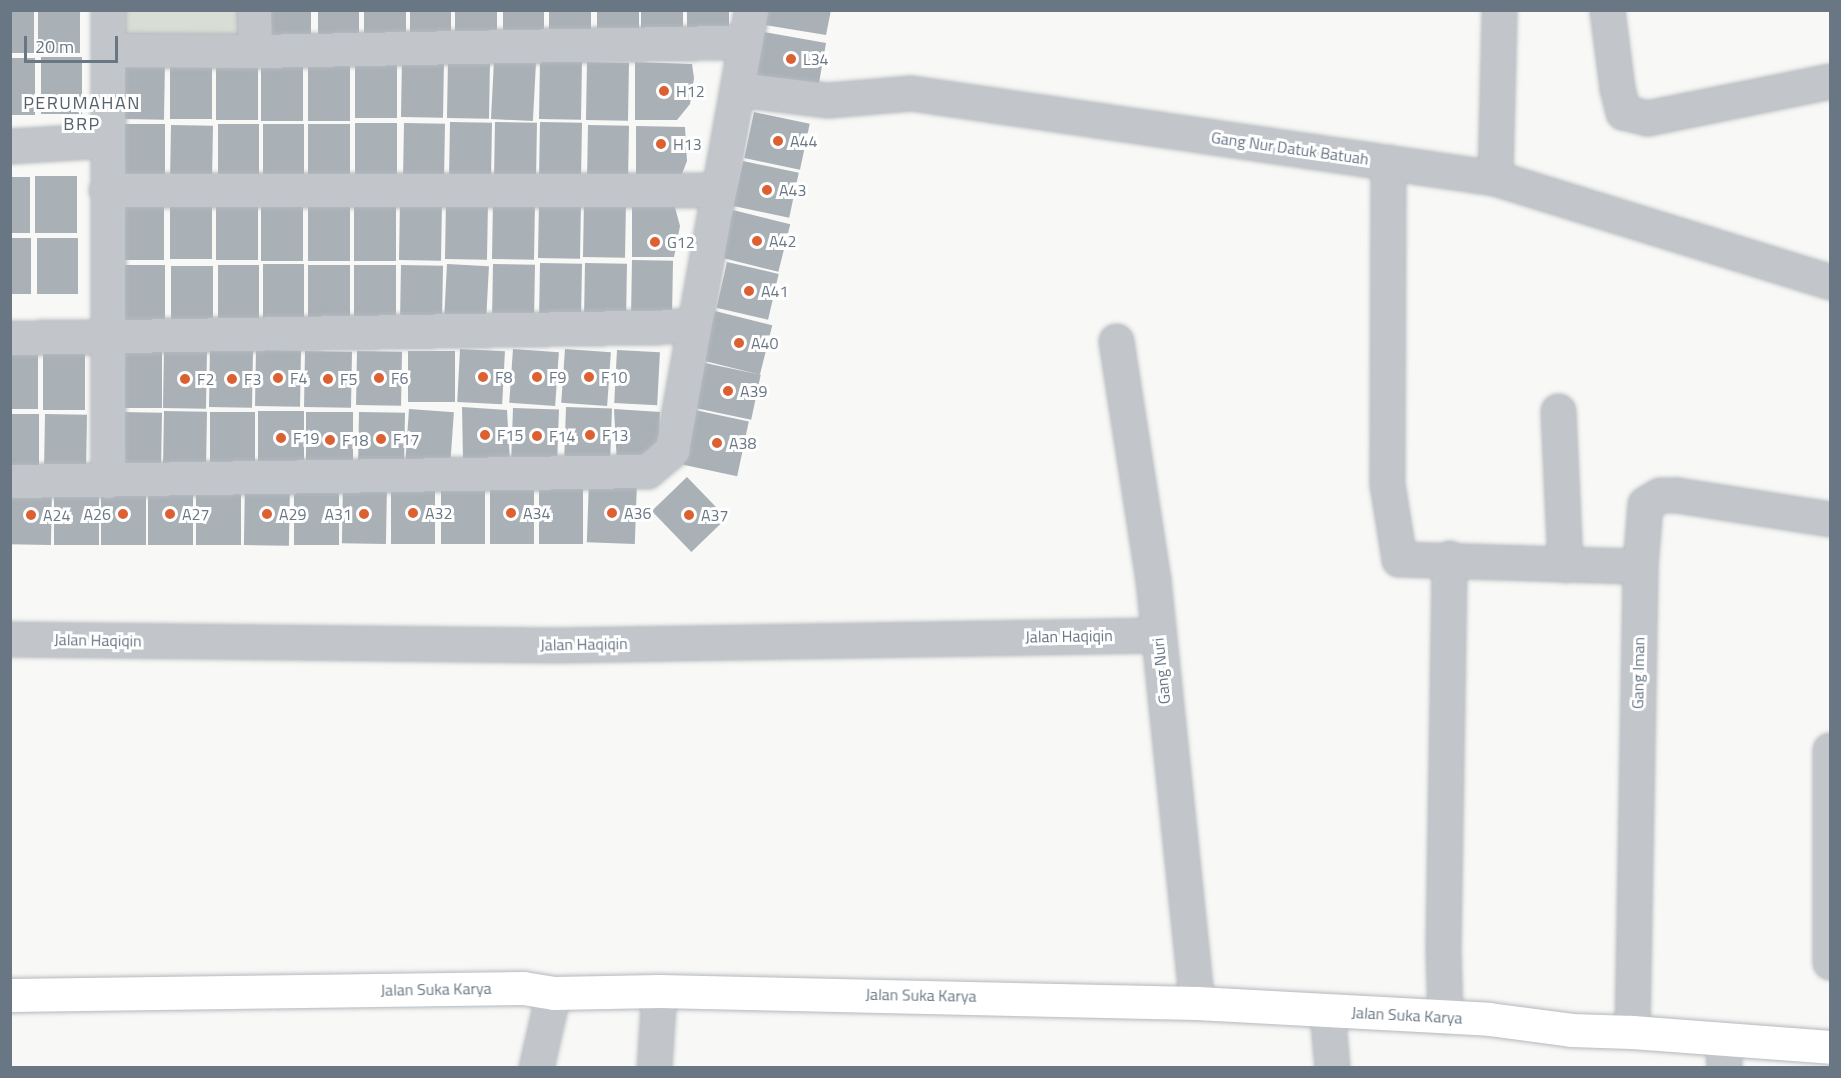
<!DOCTYPE html>
<style>
body{margin:0}
#map{position:relative;width:1841px;height:1078px;overflow:hidden;background:#f8f8f6;font-family:"Titillium Web",sans-serif}
div>[style]{position:absolute}
.green>*{inset:0;background:#d8ddd5;transform-origin:0 0}
.building>*{inset:0;background:#a9b0b6;transform-origin:0 0}
.roads{filter:drop-shadow(0 0 2px #b4b9be) drop-shadow(0 0 2px #b4b9be)}
.minor>*{height:33px;margin:-16.5px;padding:0 16.5px;transform-origin:16.5px;border-radius:16.5px;background:#c2c5c9}
.secondary>*{height:33px;margin:-16.5px;padding:0 16.5px;transform-origin:16.5px;border-radius:16.5px;background:#fff}
.dots>*{width:16px;height:16px;translate:-50% -50%;box-sizing:border-box;border:3px solid #fff;border-radius:50%}
span{translate:-50% -50%;white-space:nowrap;text-align:center;line-height:1.15;-webkit-text-stroke:6px #fff;paint-order:stroke}
.poi-label{font-size:16px;color:#697785}
.left{translate:0 -50%;text-align:left}
.right{translate:-100% -50%;text-align:right}
.street-label{font-size:16px;color:#697785}
.neighbourhood-label{font-size:18px;color:#56616b;letter-spacing:1.5px}
.frame{position:absolute;inset:0;border:12px solid #697785;pointer-events:none}
.scale{position:absolute;left:24px;top:36px;width:94px;height:27px;box-sizing:border-box;border:3px solid #697785;border-top:0;padding-left:8px;font-size:18px;line-height:21px;white-space:nowrap;color:#697785;-webkit-text-stroke:4px #fff;paint-order:stroke}
</style>
<div id="map">
<div class="green">
<i style="left:108px;top:11px;width:146px;height:39px"></i>
</div>
<div class="building">
<i style="left:10px;top:10px;width:24px;height:43px"></i>
<i style="left:38px;top:10px;width:42px;height:43px"></i>
<i style="left:270px;top:10px;width:41px;height:27px"></i>
<i style="left:318px;top:10px;width:41px;height:26px"></i>
<i style="left:364px;top:10px;width:42px;height:25px"></i>
<i style="left:410px;top:10px;width:41px;height:25px"></i>
<i style="left:455px;top:10px;width:42px;height:24px"></i>
<i style="left:503px;top:10px;width:41px;height:23px"></i>
<i style="left:549px;top:10px;width:42px;height:22px"></i>
<i style="left:597px;top:10px;width:42px;height:21px"></i>
<i style="left:641px;top:10px;width:42px;height:21px"></i>
<i style="left:687px;top:10px;width:42px;height:20px"></i>
<i style="clip-path:polygon(768px 10px,831px 10px,826px 35px,765px 25px)"></i>
<i style="left:764px;top:32px;width:63px;height:44px;rotate:10deg"></i>
<i style="left:82px;top:57px;width:57px;height:41px;rotate:90deg"></i>
<i style="left:10px;top:58px;width:25px;height:57px"></i>
<i style="left:402px;top:59px;width:42px;height:58px;rotate:1deg"></i>
<i style="left:355px;top:60px;width:42px;height:58px"></i>
<i style="left:448px;top:60px;width:42px;height:58px;rotate:1deg"></i>
<i style="left:123px;top:61px;width:42px;height:58px;rotate:1deg"></i>
<i style="left:170px;top:61px;width:42px;height:58px"></i>
<i style="left:494px;top:61px;width:42px;height:58px;rotate:3deg"></i>
<i style="left:540px;top:61px;width:42px;height:58px;rotate:1deg"></i>
<i style="left:216px;top:62px;width:42px;height:58px"></i>
<i style="left:587px;top:62px;width:42px;height:58px;rotate:1deg"></i>
<i style="clip-path:polygon(635px 62px,692px 64px,694px 78px,690px 104px,677px 120px,635px 120px)"></i>
<i style="left:261px;top:63px;width:42px;height:58px"></i>
<i style="left:308px;top:63px;width:42px;height:58px"></i>
<i style="left:754px;top:112px;width:57px;height:47px;rotate:12deg"></i>
<i style="left:450px;top:122px;width:42px;height:58px;rotate:1deg"></i>
<i style="left:495px;top:122px;width:42px;height:58px;rotate:1deg"></i>
<i style="left:540px;top:122px;width:42px;height:58px;rotate:1deg"></i>
<i style="left:355px;top:123px;width:42px;height:57px"></i>
<i style="left:404px;top:123px;width:41px;height:58px;rotate:1deg"></i>
<i style="left:123px;top:124px;width:42px;height:58px"></i>
<i style="left:218px;top:124px;width:41px;height:58px"></i>
<i style="left:263px;top:124px;width:41px;height:57px"></i>
<i style="left:308px;top:124px;width:42px;height:58px"></i>
<i style="left:171px;top:125px;width:42px;height:58px;rotate:1deg"></i>
<i style="left:588px;top:125px;width:41px;height:58px;rotate:1deg"></i>
<i style="clip-path:polygon(636px 126px,685px 127px,687px 161px,678px 184px,636px 184px)"></i>
<i style="left:743px;top:161px;width:57px;height:46px;rotate:12deg"></i>
<i style="left:77px;top:176px;width:57px;height:42px;rotate:90deg"></i>
<i style="left:10px;top:177px;width:20px;height:56px"></i>
<i style="clip-path:polygon(632px 199px,673px 200px,680px 226px,674px 257px,632px 257px)"></i>
<i style="left:539px;top:200px;width:42px;height:58px;rotate:1deg"></i>
<i style="left:584px;top:200px;width:42px;height:57px;rotate:1deg"></i>
<i style="left:446px;top:201px;width:42px;height:58px;rotate:1deg"></i>
<i style="left:493px;top:201px;width:42px;height:58px;rotate:1deg"></i>
<i style="left:123px;top:202px;width:41px;height:58px"></i>
<i style="left:170px;top:202px;width:42px;height:57px"></i>
<i style="left:400px;top:202px;width:42px;height:58px;rotate:1deg"></i>
<i style="left:216px;top:203px;width:42px;height:57px"></i>
<i style="left:354px;top:203px;width:42px;height:58px"></i>
<i style="left:261px;top:204px;width:42px;height:57px"></i>
<i style="left:308px;top:204px;width:42px;height:57px"></i>
<i style="left:733px;top:210px;width:59px;height:49px;rotate:14deg"></i>
<i style="left:10px;top:238px;width:21px;height:56px"></i>
<i style="left:37px;top:238px;width:41px;height:56px"></i>
<i style="left:632px;top:260px;width:41px;height:57px;rotate:1deg"></i>
<i style="left:727px;top:262px;width:53px;height:47px;rotate:13deg"></i>
<i style="left:540px;top:263px;width:42px;height:58px;rotate:1deg"></i>
<i style="left:585px;top:263px;width:42px;height:58px;rotate:1deg"></i>
<i style="left:263px;top:264px;width:41px;height:58px"></i>
<i style="left:447px;top:264px;width:42px;height:58px;rotate:3deg"></i>
<i style="left:493px;top:264px;width:42px;height:58px;rotate:1deg"></i>
<i style="left:123px;top:265px;width:42px;height:57px"></i>
<i style="left:218px;top:265px;width:41px;height:57px"></i>
<i style="left:308px;top:265px;width:42px;height:57px"></i>
<i style="left:354px;top:265px;width:42px;height:57px"></i>
<i style="left:401px;top:265px;width:42px;height:58px;rotate:1deg"></i>
<i style="left:171px;top:266px;width:42px;height:57px"></i>
<i style="left:715px;top:311px;width:59px;height:51px;rotate:14deg"></i>
<i style="left:164px;top:349px;width:43px;height:59px;rotate:1deg"></i>
<i style="left:210px;top:349px;width:43px;height:58px;rotate:1deg"></i>
<i style="left:460px;top:349px;width:45px;height:53px;rotate:3deg"></i>
<i style="left:513px;top:349px;width:46px;height:54px;rotate:4deg"></i>
<i style="left:565px;top:349px;width:46px;height:54px;rotate:4deg"></i>
<i style="left:256px;top:350px;width:45px;height:56px;rotate:1deg"></i>
<i style="left:617px;top:350px;width:43px;height:53px;rotate:3deg"></i>
<i style="left:120px;top:351px;width:42px;height:57px"></i>
<i style="left:305px;top:351px;width:47px;height:56px;rotate:1deg"></i>
<i style="left:357px;top:351px;width:45px;height:54px;rotate:1deg"></i>
<i style="left:408px;top:351px;width:47px;height:51px"></i>
<i style="left:10px;top:352px;width:28px;height:57px"></i>
<i style="left:43px;top:353px;width:42px;height:57px"></i>
<i style="left:705px;top:363px;width:57px;height:46px;rotate:12deg"></i>
<i style="clip-path:polygon(462px 407px,507px 410px,510px 462px,463px 460px)"></i>
<i style="left:566px;top:407px;width:46px;height:53px;rotate:2deg"></i>
<i style="left:513px;top:408px;width:46px;height:53px;rotate:2deg"></i>
<i style="left:409px;top:409px;width:45px;height:53px;rotate:4deg"></i>
<i style="clip-path:polygon(614px 409px,660px 412px,659px 437px,651px 456px,617px 464px)"></i>
<i style="left:695px;top:410px;width:55px;height:56px;rotate:12deg"></i>
<i style="left:164px;top:411px;width:43px;height:54px;rotate:1deg"></i>
<i style="left:258px;top:411px;width:46px;height:55px"></i>
<i style="left:120px;top:412px;width:42px;height:52px;rotate:1deg"></i>
<i style="left:210px;top:412px;width:45px;height:53px"></i>
<i style="left:306px;top:412px;width:47px;height:55px"></i>
<i style="left:359px;top:412px;width:46px;height:53px;rotate:1deg"></i>
<i style="left:10px;top:414px;width:29px;height:57px"></i>
<i style="left:45px;top:414px;width:42px;height:56px;rotate:1deg"></i>
<i style="left:687px;top:477px;width:57px;height:49px;rotate:46deg"></i>
<i style="left:637px;top:481px;width:63px;height:48px;rotate:92deg"></i>
<i style="left:245px;top:482px;width:45px;height:63px;rotate:1deg"></i>
<i style="left:387px;top:482px;width:62px;height:44px;rotate:91deg"></i>
<i style="left:391px;top:482px;width:44px;height:62px"></i>
<i style="left:441px;top:482px;width:44px;height:62px"></i>
<i style="left:490px;top:482px;width:44px;height:62px"></i>
<i style="left:539px;top:482px;width:44px;height:62px"></i>
<i style="left:294px;top:483px;width:45px;height:62px"></i>
<i style="left:52px;top:484px;width:61px;height:42px;rotate:91deg"></i>
<i style="left:54px;top:484px;width:45px;height:61px"></i>
<i style="left:101px;top:484px;width:45px;height:61px"></i>
<i style="left:148px;top:484px;width:45px;height:61px"></i>
<i style="left:196px;top:484px;width:45px;height:61px"></i>
</div>
<div class="roads">
<div class="minor">
<i style="left:254px;top:10px;width:41px;rotate:88.6deg"></i>
<i style="left:1607px;top:10px;width:79px;rotate:82.7deg"></i>
<i style="left:1617px;top:88px;width:25px;rotate:76deg"></i>
<i style="left:1623px;top:112px;width:25px;rotate:14deg"></i>
<i style="left:1647px;top:118px;width:187px;rotate:-11.4deg"></i>
<i style="left:108px;top:50px;width:147px;rotate:0.4deg"></i>
<i style="left:255px;top:51px;width:490px;rotate:-1.1deg"></i>
<i style="left:737px;top:89px;width:92px;rotate:6.9deg"></i>
<i style="left:828px;top:100px;width:83px;rotate:-4.8deg"></i>
<i style="left:911px;top:93px;width:590px;rotate:8.28deg"></i>
<i style="left:1495px;top:178px;width:351px;rotate:17.2deg"></i>
<i style="left:10px;top:146px;width:98px;rotate:-3.5deg"></i>
<i style="left:1388px;top:162px;width:322px;rotate:90.2deg"></i>
<i style="left:1387px;top:484px;width:76px;rotate:80.9deg"></i>
<i style="left:1399px;top:559px;width:241px;rotate:1.7deg"></i>
<i style="left:1495px;top:178px;width:168px;rotate:-88.6deg"></i>
<i style="left:106px;top:190px;width:613px"></i>
<i style="left:10px;top:338px;width:684px;rotate:-1.01deg"></i>
<i style="left:1116px;top:341px;width:242px;rotate:81.2deg"></i>
<i style="left:1153px;top:580px;width:425px;rotate:84.1deg"></i>
<i style="left:1558px;top:411px;width:154px;rotate:87.4deg"></i>
<i style="left:10px;top:481px;width:637px;rotate:-0.9deg"></i>
<i style="left:647px;top:471px;width:33px;rotate:-40deg"></i>
<i style="left:672px;top:450px;width:447px;rotate:-79.8deg"></i>
<i style="left:108px;top:481px;width:471px;rotate:-90deg"></i>
<i style="left:10px;top:639px;width:547px;rotate:0.63deg"></i>
<i style="left:557px;top:645px;width:600px;rotate:-0.95deg"></i>
<i style="left:1830px;top:750px;width:212px;rotate:90deg"></i>
<i style="left:1327px;top:1011px;width:57px;rotate:85deg"></i>
<i style="left:1445px;top:1017px;width:68px;rotate:-91.7deg"></i>
<i style="left:1443px;top:949px;width:391px;rotate:-89.1deg"></i>
<i style="left:1632px;top:1032px;width:466px;rotate:-89deg"></i>
<i style="left:1640px;top:566px;width:62px;rotate:-85.4deg"></i>
<i style="left:1645px;top:504px;width:17px;rotate:-31deg"></i>
<i style="left:1660px;top:495px;width:17px"></i>
<i style="left:1677px;top:495px;width:155px;rotate:8.9deg"></i>
<i style="left:1723px;top:1040px;width:28px;rotate:88deg"></i>
<i style="left:536px;top:1068px;width:77px;rotate:-77.2deg"></i>
<i style="left:654px;top:1068px;width:77px;rotate:-86.3deg"></i>
</div>
<div class="secondary">
<i style="left:10px;top:995px;width:513px;rotate:-0.78deg"></i>
<i style="left:523px;top:988px;width:30px;rotate:9deg"></i>
<i style="left:553px;top:993px;width:106px;rotate:-1.1deg"></i>
<i style="left:659px;top:991px;width:538px;rotate:1.28deg"></i>
<i style="left:1197px;top:1003px;width:292px;rotate:3.1deg"></i>
<i style="left:1489px;top:1019px;width:83px;rotate:7.6deg"></i>
<i style="left:1571px;top:1030px;width:61px;rotate:1.9deg"></i>
<i style="left:1632px;top:1032px;width:199px;rotate:4.3deg"></i>
</div>
</div>
<div class="dots">
<i style="left:791px;top:59px;background:#dc6032"></i>
<i style="left:664px;top:91px;background:#dc6032"></i>
<i style="left:778px;top:141px;background:#dc6032"></i>
<i style="left:661px;top:144px;background:#dc6032"></i>
<i style="left:767px;top:190px;background:#dc6032"></i>
<i style="left:757px;top:241px;background:#dc6032"></i>
<i style="left:655px;top:242px;background:#dc6032"></i>
<i style="left:749px;top:291px;background:#dc6032"></i>
<i style="left:739px;top:343px;background:#dc6032"></i>
<i style="left:483px;top:377px;background:#dc6032"></i>
<i style="left:537px;top:377px;background:#dc6032"></i>
<i style="left:589px;top:377px;background:#dc6032"></i>
<i style="left:278px;top:378px;background:#dc6032"></i>
<i style="left:379px;top:378px;background:#dc6032"></i>
<i style="left:185px;top:379px;background:#dc6032"></i>
<i style="left:232px;top:379px;background:#dc6032"></i>
<i style="left:328px;top:379px;background:#dc6032"></i>
<i style="left:728px;top:391px;background:#dc6032"></i>
<i style="left:485px;top:435px;background:#dc6032"></i>
<i style="left:590px;top:435px;background:#dc6032"></i>
<i style="left:537px;top:436px;background:#dc6032"></i>
<i style="left:281px;top:438px;background:#dc6032"></i>
<i style="left:381px;top:439px;background:#dc6032"></i>
<i style="left:330px;top:440px;background:#dc6032"></i>
<i style="left:717px;top:443px;background:#dc6032"></i>
<i style="left:413px;top:513px;background:#dc6032"></i>
<i style="left:511px;top:513px;background:#dc6032"></i>
<i style="left:612px;top:513px;background:#dc6032"></i>
<i style="left:123px;top:514px;background:#dc6032"></i>
<i style="left:170px;top:514px;background:#dc6032"></i>
<i style="left:267px;top:514px;background:#dc6032"></i>
<i style="left:364px;top:514px;background:#dc6032"></i>
<i style="left:31px;top:515px;background:#dc6032"></i>
<i style="left:689px;top:515px;background:#dc6032"></i>
</div>
<div class="poi-label">
<span class="left" style="left:803px;top:59px">L34</span>
<span class="left" style="left:676px;top:91px">H12</span>
<span class="left" style="left:790px;top:141px">A44</span>
<span class="left" style="left:673px;top:144px">H13</span>
<span class="left" style="left:779px;top:190px">A43</span>
<span class="left" style="left:769px;top:241px">A42</span>
<span class="left" style="left:667px;top:242px">G12</span>
<span class="left" style="left:761px;top:291px">A41</span>
<span class="left" style="left:751px;top:343px">A40</span>
<span class="left" style="left:495px;top:377px">F8</span>
<span class="left" style="left:549px;top:377px">F9</span>
<span class="left" style="left:601px;top:377px">F10</span>
<span class="left" style="left:290px;top:378px">F4</span>
<span class="left" style="left:391px;top:378px">F6</span>
<span class="left" style="left:197px;top:379px">F2</span>
<span class="left" style="left:244px;top:379px">F3</span>
<span class="left" style="left:340px;top:379px">F5</span>
<span class="left" style="left:740px;top:391px">A39</span>
<span class="left" style="left:497px;top:435px">F15</span>
<span class="left" style="left:602px;top:435px">F13</span>
<span class="left" style="left:549px;top:436px">F14</span>
<span class="left" style="left:293px;top:438px">F19</span>
<span class="left" style="left:393px;top:439px">F17</span>
<span class="left" style="left:342px;top:440px">F18</span>
<span class="left" style="left:729px;top:443px">A38</span>
<span class="left" style="left:425px;top:513px">A32</span>
<span class="left" style="left:523px;top:513px">A34</span>
<span class="left" style="left:624px;top:513px">A36</span>
<span class="right" style="left:111px;top:514px">A26</span>
<span class="left" style="left:182px;top:514px">A27</span>
<span class="left" style="left:279px;top:514px">A29</span>
<span class="right" style="left:352px;top:514px">A31</span>
<span class="left" style="left:43px;top:515px">A24</span>
<span class="left" style="left:701px;top:515px">A37</span>
</div>
<div class="street-label">
<span style="left:1290px;top:148px;rotate:8deg">Gang Nur Datuk Batuah</span>
<span style="left:1069px;top:636px;rotate:-1deg">Jalan Haqiqin</span>
<span style="left:98px;top:640px;rotate:1deg">Jalan Haqiqin</span>
<span style="left:584px;top:644px;rotate:-1deg">Jalan Haqiqin</span>
<span style="left:1161px;top:671px;rotate:-96deg">Gang Nuri</span>
<span style="left:1638px;top:673px;rotate:-89deg">Gang Iman</span>
<span style="left:436px;top:989px;rotate:-1deg">Jalan Suka Karya</span>
<span style="left:921px;top:995px;rotate:1deg">Jalan Suka Karya</span>
<span style="left:1407px;top:1015px;rotate:3deg">Jalan Suka Karya</span>
</div>
<div class="neighbourhood-label">
<span style="left:82px;top:114px">PERUMAHAN<br>BRP</span>
</div>
<div class="frame"></div>
<div class="scale">20 m</div>
</div>
